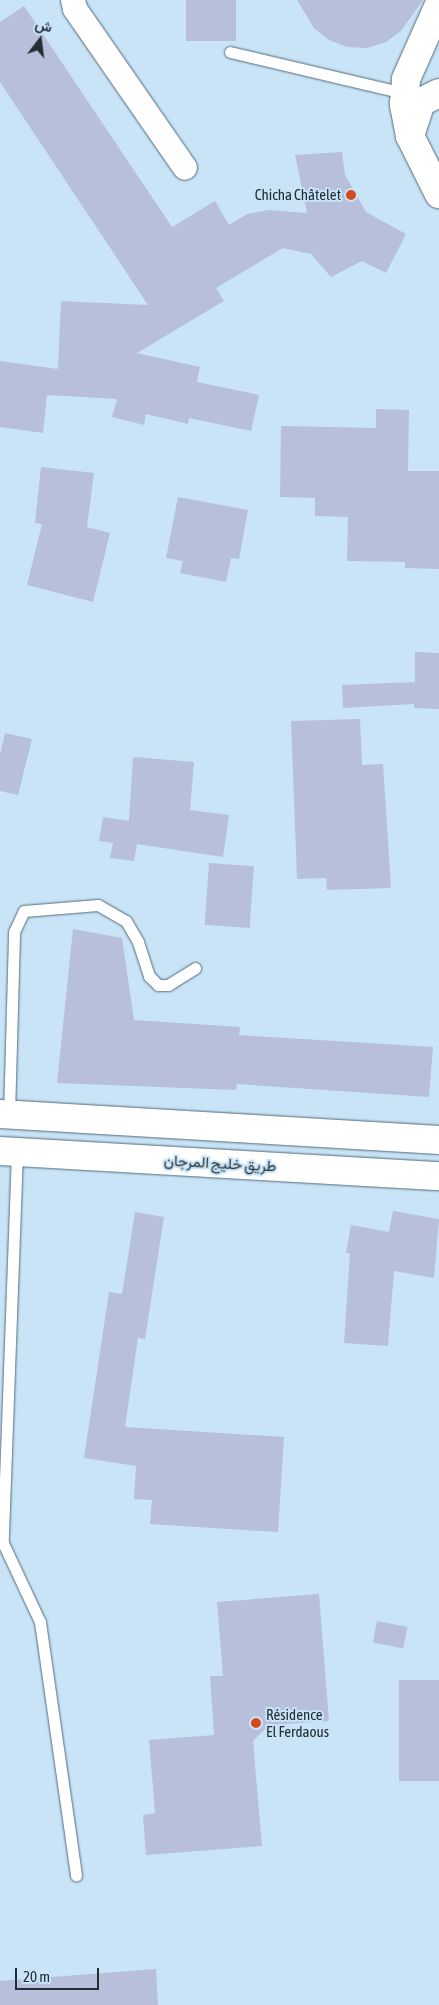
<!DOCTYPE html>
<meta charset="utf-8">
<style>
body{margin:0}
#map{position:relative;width:439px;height:2005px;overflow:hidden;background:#c9e4f7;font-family:"Asap Condensed",Vazirmatn,sans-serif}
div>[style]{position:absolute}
.building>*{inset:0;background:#b7bfda;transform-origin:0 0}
.roads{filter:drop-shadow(0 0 1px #546b7b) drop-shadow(0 0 1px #546b7b)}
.lane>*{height:11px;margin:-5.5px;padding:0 5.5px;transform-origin:5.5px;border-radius:5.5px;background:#fff}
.street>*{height:24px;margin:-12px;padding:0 12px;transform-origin:12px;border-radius:12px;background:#fff}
.secondary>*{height:28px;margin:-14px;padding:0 14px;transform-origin:14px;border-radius:14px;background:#fff}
.primary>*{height:28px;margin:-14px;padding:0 14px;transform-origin:14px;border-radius:14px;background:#fff}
.dots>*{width:14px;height:14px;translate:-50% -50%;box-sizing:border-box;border:2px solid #c9e4f7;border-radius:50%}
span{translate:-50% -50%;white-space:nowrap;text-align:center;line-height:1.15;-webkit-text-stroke:4px #c9e4f7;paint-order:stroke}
.poi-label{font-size:15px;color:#232d34}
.right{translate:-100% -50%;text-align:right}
.left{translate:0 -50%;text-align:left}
.street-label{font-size:15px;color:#232d34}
.north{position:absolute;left:15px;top:15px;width:50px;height:50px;-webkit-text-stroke:4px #c9e4f7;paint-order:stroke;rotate:15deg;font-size:14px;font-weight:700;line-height:20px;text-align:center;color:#232d34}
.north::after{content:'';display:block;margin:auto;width:18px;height:22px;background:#232d34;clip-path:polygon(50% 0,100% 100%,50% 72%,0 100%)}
.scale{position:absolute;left:15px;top:1968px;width:84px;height:22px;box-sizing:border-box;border:2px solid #232d34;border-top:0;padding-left:6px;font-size:15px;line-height:18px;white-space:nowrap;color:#232d34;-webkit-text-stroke:4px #c9e4f7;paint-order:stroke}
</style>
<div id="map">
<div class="building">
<i style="left:186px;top:0;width:50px;height:41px"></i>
<i style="clip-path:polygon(297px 0,423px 0,401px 31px,386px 42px,367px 48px,347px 47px,329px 40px,314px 28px)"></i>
<i style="clip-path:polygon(24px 6px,172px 227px,215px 201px,229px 225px,247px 214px,269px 210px,307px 213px,295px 155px,342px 152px,345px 175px,366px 212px,406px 234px,386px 273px,362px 261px,331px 277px,311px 254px,283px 248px,216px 288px,224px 301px,137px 353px,200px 367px,197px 382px,259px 395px,251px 431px,189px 418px,188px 424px,146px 414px,144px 425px,112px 417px,117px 399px,47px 395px,43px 433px,0 427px,0 361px,58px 369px,61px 301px,148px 305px,0 82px,0 22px)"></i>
<i style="clip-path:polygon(376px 409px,409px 410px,408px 471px,439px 471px,439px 569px,405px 568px,405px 562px,347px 561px,348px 517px,315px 516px,315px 498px,280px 497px,281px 426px,376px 428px)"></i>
<i style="clip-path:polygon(41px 467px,94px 473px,87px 527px,110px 533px,93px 602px,27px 585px,42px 524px,35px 523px)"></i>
<i style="clip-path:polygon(178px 497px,248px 510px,239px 559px,231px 558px,226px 582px,180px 573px,183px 561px,166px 558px)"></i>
<i style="clip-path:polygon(415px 652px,439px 653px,439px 709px,414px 708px,414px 704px,343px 708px,342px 685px,415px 682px)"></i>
<i style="clip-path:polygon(360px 719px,362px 765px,383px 764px,391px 888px,327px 890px,326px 878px,297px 879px,291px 721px)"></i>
<i style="clip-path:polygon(5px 733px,32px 739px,18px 795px,0 791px,0 755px)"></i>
<i style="clip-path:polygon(133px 757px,194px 762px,190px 810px,229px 815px,223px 857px,137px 844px,134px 861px,110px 858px,113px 843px,99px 841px,103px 817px,129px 821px)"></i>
<i style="left:209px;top:863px;width:45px;height:62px;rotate:4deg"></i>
<i style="clip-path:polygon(73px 929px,122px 938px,134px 1020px,240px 1027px,239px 1035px,433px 1047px,429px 1097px,237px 1084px,236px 1090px,57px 1083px)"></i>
<i style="clip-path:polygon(393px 1211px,439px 1219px,434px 1278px,394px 1271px,388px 1346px,344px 1343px,350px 1253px,346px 1253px,351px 1225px,389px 1232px)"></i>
<i style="clip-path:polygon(135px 1212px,164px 1217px,145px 1339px,138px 1338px,125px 1427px,284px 1437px,278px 1532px,150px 1524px,152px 1500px,134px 1499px,136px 1466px,84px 1458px,109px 1292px,122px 1294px)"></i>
<i style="clip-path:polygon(319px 1594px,329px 1721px,269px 1725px,253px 1741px,262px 1846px,146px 1855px,143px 1815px,155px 1813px,149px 1740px,214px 1735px,210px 1676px,223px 1676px,217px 1602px)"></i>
<i style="left:377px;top:1621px;width:31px;height:22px;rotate:11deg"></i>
<i style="left:439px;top:1680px;width:101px;height:40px;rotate:90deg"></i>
<i style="clip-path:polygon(156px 1969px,158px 2005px,0 2005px,0 1981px)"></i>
</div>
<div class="roads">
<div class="lane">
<i style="left:230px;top:52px;width:179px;rotate:13.3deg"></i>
<i style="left:9px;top:1115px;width:183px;rotate:-88.4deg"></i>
<i style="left:14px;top:932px;width:23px;rotate:-65deg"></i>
<i style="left:24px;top:911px;width:74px;rotate:-4.6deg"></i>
<i style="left:98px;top:905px;width:32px;rotate:30deg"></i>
<i style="left:126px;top:921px;width:24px;rotate:60deg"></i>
<i style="left:138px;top:942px;width:36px;rotate:72deg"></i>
<i style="left:149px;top:976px;width:13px;rotate:45deg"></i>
<i style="left:158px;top:985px;width:10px"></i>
<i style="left:168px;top:985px;width:32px;rotate:-32deg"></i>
<i style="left:17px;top:1152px;width:391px;rotate:92.1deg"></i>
<i style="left:3px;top:1543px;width:87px;rotate:64.9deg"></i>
<i style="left:40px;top:1622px;width:256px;rotate:81.9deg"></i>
</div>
<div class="street">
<i style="left:73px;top:0;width:9px;rotate:77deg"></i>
<i style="left:75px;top:9px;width:193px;rotate:55.3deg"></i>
</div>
<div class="secondary">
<i style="left:439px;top:93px;width:20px;rotate:153deg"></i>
<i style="left:421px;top:102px;width:36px;rotate:108deg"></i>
<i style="left:410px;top:136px;width:65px;rotate:63.4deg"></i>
<i style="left:410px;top:136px;width:33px;rotate:-101deg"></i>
<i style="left:404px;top:104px;width:25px;rotate:-85deg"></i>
<i style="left:406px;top:79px;width:81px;rotate:-66deg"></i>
</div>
<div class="primary">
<i style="left:0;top:1114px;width:440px;rotate:3.4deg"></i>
<i style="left:0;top:1151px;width:440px;rotate:3.3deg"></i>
</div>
</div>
<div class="dots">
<i style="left:351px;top:195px;background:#d44b22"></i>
<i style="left:256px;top:1723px;background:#d44b22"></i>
</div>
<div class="poi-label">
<span class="right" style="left:341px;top:195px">Chicha Châtelet</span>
<span class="left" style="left:266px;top:1723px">Résidence<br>El Ferdaous</span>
</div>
<div class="street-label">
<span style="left:220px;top:1163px;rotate:3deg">طريق خليج المرجان</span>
</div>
<div class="north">ش</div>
<div class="scale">20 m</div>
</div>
